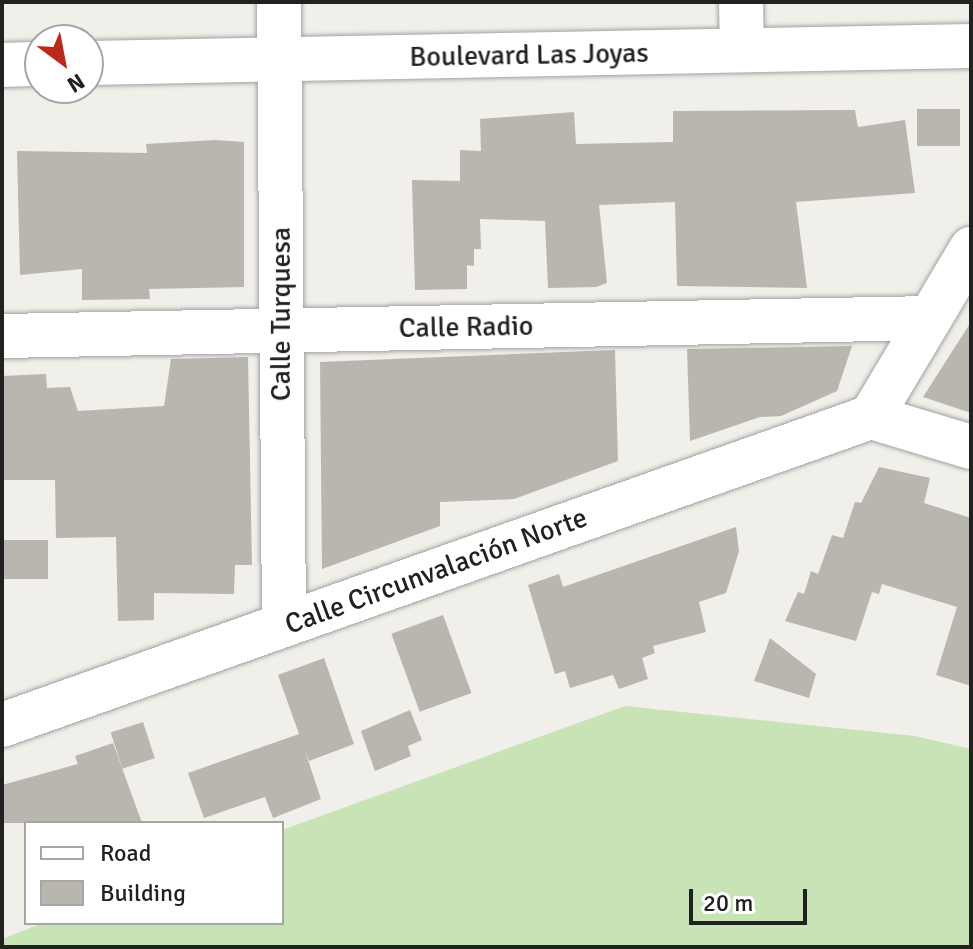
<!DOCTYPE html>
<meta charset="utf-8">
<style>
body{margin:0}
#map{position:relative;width:973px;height:949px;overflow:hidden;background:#f0efe9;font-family:Signika,sans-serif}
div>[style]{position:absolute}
.grass>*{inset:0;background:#c8e4b6}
.building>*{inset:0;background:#b9b5af;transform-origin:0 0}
.roads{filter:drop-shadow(0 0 2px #a2a2a2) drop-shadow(0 0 2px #a2a2a2)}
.minor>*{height:44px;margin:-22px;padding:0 22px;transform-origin:22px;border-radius:22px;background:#fff}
span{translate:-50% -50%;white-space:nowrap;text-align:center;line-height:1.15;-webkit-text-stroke:7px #fff;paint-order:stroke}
.street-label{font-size:28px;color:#212121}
.frame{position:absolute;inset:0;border:4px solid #212121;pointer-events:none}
.legend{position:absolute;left:24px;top:821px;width:260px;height:104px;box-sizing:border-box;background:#fff;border:2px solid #a6a6a6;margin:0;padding:10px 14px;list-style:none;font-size:24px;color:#212121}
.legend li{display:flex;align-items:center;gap:16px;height:40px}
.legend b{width:40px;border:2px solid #a6a6a6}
.north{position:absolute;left:24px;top:24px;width:80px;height:80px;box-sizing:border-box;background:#fff;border:2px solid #a6a6a6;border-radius:50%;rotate:148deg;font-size:22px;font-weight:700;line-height:32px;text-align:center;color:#212121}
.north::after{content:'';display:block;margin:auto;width:28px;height:36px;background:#b92819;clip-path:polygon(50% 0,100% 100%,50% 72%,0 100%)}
.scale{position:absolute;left:689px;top:889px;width:118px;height:36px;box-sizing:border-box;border:4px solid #212121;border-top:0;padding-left:10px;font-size:24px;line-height:28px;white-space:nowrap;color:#212121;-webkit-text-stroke:6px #fff;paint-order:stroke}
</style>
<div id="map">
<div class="grass">
<i style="clip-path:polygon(625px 706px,915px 736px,971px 749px,971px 947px,2px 947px,2px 939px,43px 923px,282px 923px,282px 830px)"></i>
</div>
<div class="building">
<i style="left:917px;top:109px;width:43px;height:37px"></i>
<i style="clip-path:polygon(855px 110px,858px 127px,905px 120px,915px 193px,796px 202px,807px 288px,677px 286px,675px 202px,599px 205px,607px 283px,596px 287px,548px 288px,545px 221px,480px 219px,481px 249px,474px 249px,474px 266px,467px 265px,467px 289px,415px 290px,412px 180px,460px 181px,460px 150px,481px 151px,480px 119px,574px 112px,576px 144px,673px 142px,673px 111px)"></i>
<i style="clip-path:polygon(215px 140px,244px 142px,244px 287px,149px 289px,150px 299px,82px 300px,82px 269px,20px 275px,17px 151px,147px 153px,146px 144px)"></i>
<i style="clip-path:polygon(971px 322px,971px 413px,923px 397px)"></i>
<i style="clip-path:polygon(852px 346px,837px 391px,781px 416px,760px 417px,690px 441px,687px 349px)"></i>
<i style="clip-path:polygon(615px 350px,618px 461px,514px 499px,440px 502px,440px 526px,322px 569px,320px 362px)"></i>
<i style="clip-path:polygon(248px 357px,252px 565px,235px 565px,234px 594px,154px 593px,154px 620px,118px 621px,116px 537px,56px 538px,55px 480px,4px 480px,2px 376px,46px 374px,47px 388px,70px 387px,78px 411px,164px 406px,171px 359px)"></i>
<i style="clip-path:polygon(879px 467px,930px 478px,924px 503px,971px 518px,971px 686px,936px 675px,957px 607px,882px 584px,879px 594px,872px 592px,856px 641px,785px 621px,798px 592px,804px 594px,811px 571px,818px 574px,832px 535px,843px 538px,855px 502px,861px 503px)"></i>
<i style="clip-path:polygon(736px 527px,739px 551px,726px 593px,699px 602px,706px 632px,653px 646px,655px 653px,642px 658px,648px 679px,619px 689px,613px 675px,570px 688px,565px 671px,555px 674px,528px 585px,559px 574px,563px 587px)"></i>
<i style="left:2px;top:540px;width:46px;height:39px"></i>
<i style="left:443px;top:615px;width:83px;height:55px;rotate:70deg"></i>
<i style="clip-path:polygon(770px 638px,816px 674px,809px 698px,754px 681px)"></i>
<i style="clip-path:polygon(324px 658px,354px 744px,309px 761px,305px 751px,321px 799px,273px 818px,265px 797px,204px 818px,188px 773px,299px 734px,278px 675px)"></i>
<i style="clip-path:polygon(410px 710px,422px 740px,408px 746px,411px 756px,375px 771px,361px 731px)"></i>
<i style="left:143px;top:722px;width:38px;height:34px;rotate:72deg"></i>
<i style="clip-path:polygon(113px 743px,142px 823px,2px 823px,2px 785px,78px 764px,75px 756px)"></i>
</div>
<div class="roads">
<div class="minor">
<i style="left:279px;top:2px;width:623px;rotate:89.54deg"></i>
<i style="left:741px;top:2px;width:48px;rotate:88.8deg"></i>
<i style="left:88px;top:63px;width:883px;rotate:-1.1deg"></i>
<i style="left:2px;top:65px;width:38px;rotate:-2deg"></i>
<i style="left:2px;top:336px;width:928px;rotate:-1.11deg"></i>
<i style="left:871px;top:417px;width:196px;rotate:-59.2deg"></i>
<i style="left:871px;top:417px;width:104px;rotate:16.7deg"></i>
<i style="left:2px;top:725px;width:922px;rotate:-19.52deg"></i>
</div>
</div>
<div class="street-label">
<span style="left:529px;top:55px;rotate:-1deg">Boulevard Las Joyas</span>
<span style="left:281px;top:314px;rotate:-90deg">Calle Turquesa</span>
<span style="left:466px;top:327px;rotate:-1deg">Calle Radio</span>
<span style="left:436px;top:571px;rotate:-20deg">Calle Circunvalación Norte</span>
</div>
<div class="frame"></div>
<ul class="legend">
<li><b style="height:10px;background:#fff"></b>Road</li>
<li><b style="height:22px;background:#b9b5af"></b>Building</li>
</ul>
<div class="north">N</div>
<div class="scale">20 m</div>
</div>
